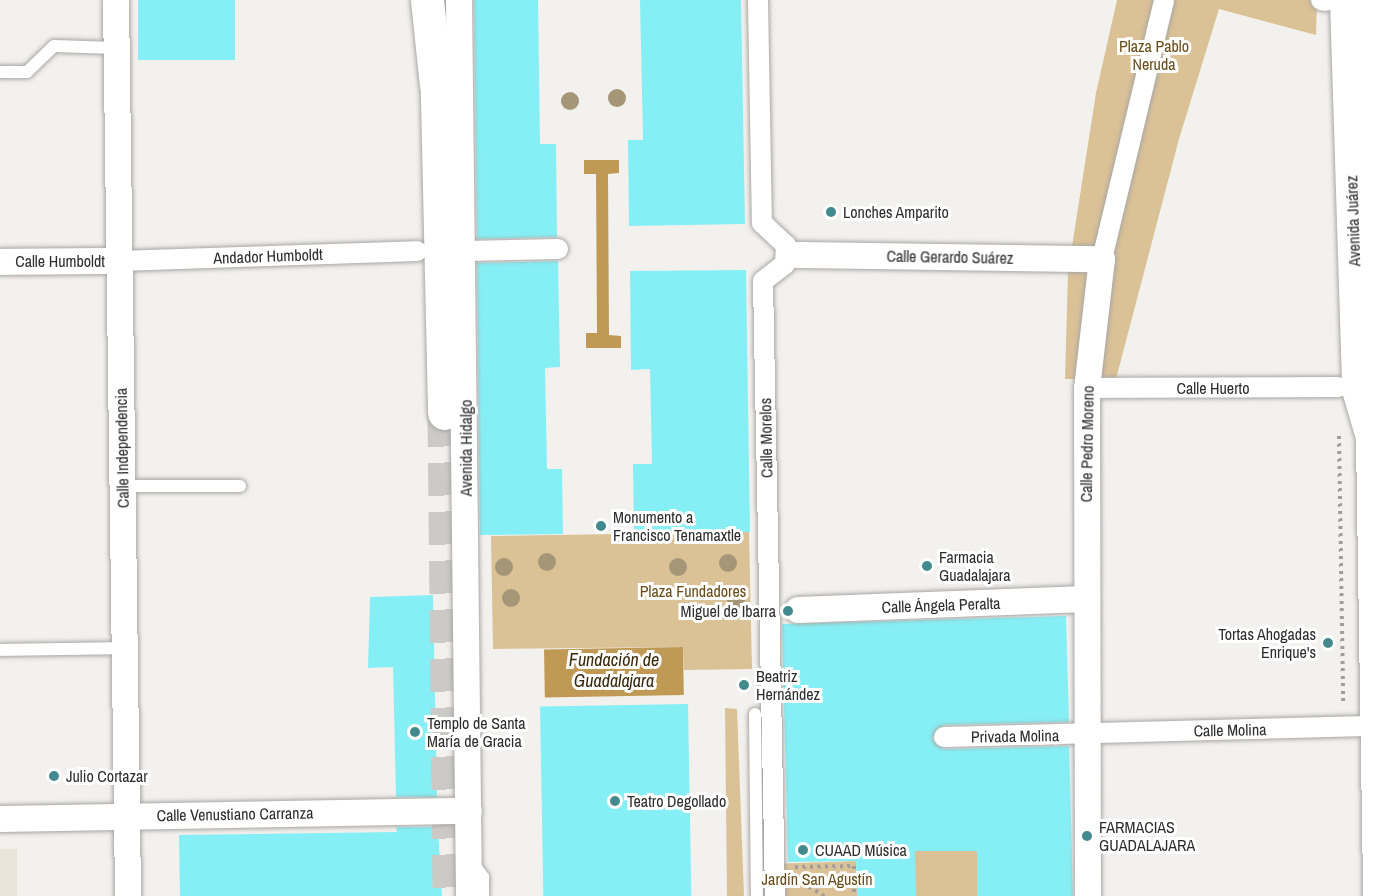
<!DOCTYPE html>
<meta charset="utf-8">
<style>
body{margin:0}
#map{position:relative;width:1383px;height:896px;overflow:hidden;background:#f3f1ee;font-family:"Archivo Narrow",sans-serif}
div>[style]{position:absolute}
.built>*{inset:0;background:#eae4db;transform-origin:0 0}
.green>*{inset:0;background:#dbc196;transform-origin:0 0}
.water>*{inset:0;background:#c09a55;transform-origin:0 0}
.building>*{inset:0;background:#86eff5;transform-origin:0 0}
.secondary-tunnel>*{height:33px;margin-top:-16.5px;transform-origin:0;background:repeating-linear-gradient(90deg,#cbcac7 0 33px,transparent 0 49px)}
.path>*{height:4px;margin-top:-2px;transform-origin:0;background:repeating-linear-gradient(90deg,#a09e9c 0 3px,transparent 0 7.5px)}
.roads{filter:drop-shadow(0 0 2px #a9a7a5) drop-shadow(0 0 2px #a9a7a5)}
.service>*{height:12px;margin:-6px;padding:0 6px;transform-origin:6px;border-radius:6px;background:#fff}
.pedestrian>*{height:20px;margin:-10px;padding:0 10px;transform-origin:10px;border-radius:10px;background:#fff}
.minor>*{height:26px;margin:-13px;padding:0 13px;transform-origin:13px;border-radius:13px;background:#fff}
.secondary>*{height:33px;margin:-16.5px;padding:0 16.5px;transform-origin:16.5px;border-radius:16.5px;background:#fff}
.primary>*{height:33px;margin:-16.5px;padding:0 16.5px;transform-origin:16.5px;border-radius:16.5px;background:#fff}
.trees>*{width:18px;height:18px;margin:-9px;border-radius:50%;background:#a69678}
.dots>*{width:16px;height:16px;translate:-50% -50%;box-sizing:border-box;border:3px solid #fff;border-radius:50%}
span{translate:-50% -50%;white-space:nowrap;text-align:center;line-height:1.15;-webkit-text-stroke:6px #fff;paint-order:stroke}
.park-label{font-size:16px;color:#674c18}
.poi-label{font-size:16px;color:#2d2d2c}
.left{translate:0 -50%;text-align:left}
.right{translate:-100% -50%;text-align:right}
.street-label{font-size:16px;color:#2d2d2c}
.water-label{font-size:18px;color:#392809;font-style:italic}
</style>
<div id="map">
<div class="built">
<i style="left:17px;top:849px;width:47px;height:17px;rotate:90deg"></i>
</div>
<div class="green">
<i style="clip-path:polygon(1117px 0,1317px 0,1316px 35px,1219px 9px,1179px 139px,1116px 379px,1065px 379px,1068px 272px,1096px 93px)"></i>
<i style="clip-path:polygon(749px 532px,752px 669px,684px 670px,683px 647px,493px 649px,491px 536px)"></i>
<i style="clip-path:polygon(725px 708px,737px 709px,744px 896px,727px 896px)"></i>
<i style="left:915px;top:851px;width:62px;height:45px"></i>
<i style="left:856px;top:861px;width:35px;height:79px;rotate:88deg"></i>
</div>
<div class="water">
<i style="clip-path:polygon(584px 160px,619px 160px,619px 173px,608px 174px,609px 335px,621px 336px,621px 348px,586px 348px,586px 333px,597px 333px,596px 174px,584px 174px)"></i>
<i style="left:683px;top:647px;width:48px;height:139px;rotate:89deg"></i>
</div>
<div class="building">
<i style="left:138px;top:0;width:97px;height:60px"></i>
<i style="clip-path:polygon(474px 0,538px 0,540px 144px,556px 144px,557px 237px,477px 239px)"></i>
<i style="clip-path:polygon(640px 0,741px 0,745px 224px,629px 226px,628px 140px,643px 140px)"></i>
<i style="clip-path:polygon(558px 261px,560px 367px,545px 368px,547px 469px,562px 469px,563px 534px,480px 535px,477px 263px)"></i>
<i style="clip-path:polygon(746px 270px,750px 532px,634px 534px,633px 464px,652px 464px,650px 369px,631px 370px,630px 271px)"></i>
<i style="clip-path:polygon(433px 595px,437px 797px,396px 797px,393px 667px,368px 668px,370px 597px)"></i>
<i style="clip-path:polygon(1066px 616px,1069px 722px,944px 725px,932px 738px,944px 749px,1069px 746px,1073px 896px,977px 896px,977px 851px,915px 851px,916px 896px,857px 896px,856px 861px,788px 862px,782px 624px)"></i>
<i style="left:688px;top:704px;width:192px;height:148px;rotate:89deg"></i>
<i style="clip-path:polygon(396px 827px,438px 827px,442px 896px,180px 896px,179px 835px,397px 832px)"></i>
</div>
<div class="secondary-tunnel">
<i style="left:444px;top:413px;width:483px;rotate:89.4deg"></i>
</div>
<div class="path">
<i style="left:1339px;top:436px;width:268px;rotate:89.1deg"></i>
<i style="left:795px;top:867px;width:59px;rotate:-1deg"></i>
<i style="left:854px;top:866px;width:30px;rotate:90deg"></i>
<i style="left:796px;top:879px;width:33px;rotate:31deg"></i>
</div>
<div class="roads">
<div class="service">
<i style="left:0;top:72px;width:27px"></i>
<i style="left:27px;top:72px;width:37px;rotate:-44deg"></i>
<i style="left:54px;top:46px;width:62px;rotate:1.8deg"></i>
<i style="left:123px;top:486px;width:117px"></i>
<i style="left:1px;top:650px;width:124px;rotate:-0.9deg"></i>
<i style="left:755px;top:714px;width:182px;rotate:89.4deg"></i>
<i style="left:472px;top:862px;width:19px;rotate:54deg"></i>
<i style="left:483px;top:877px;width:19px;rotate:90deg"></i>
</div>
<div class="pedestrian">
<i style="left:758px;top:0;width:223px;rotate:89deg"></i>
<i style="left:762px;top:223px;width:33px;rotate:43deg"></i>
<i style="left:786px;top:245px;width:19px;rotate:93deg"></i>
<i style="left:785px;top:264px;width:28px;rotate:142deg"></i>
<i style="left:763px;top:281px;width:615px;rotate:88.88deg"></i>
<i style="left:1321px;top:0;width:5px;rotate:11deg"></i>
<i style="left:465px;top:251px;width:93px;rotate:-1.2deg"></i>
<i style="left:1102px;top:259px;width:266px;rotate:-76.5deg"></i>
<i style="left:119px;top:261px;width:298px;rotate:-1.9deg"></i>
<i style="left:1087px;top:388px;width:251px;rotate:-0.2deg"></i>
<i style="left:944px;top:737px;width:432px;rotate:-1.5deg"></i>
</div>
<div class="minor">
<i style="left:116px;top:0;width:896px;rotate:89.23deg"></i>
<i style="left:459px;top:0;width:896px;rotate:89.36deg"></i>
<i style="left:797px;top:255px;width:305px;rotate:0.8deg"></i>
<i style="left:1102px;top:259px;width:130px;rotate:96.6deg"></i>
<i style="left:1087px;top:388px;width:508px;rotate:89.89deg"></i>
<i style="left:0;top:262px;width:119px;rotate:-0.5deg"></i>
<i style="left:798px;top:610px;width:287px;rotate:-2.2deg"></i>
<i style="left:0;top:819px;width:469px;rotate:-1deg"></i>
</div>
<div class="secondary">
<i style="left:1346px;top:0;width:389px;rotate:88.2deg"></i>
<i style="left:1358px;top:389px;width:50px;rotate:73.7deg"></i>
<i style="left:1375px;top:0;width:389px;rotate:88.8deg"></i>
<i style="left:1383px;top:389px;width:51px;rotate:102.4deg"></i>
<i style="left:1372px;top:439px;width:457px;rotate:89.1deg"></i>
<i style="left:436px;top:55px;width:358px;rotate:88.7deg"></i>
</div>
<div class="primary">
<i style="left:427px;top:0;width:85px;rotate:84deg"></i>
</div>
</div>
<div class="trees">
<i style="left:617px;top:98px"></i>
<i style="left:570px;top:101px"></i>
<i style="left:547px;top:562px"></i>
<i style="left:728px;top:563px"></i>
<i style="left:504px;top:567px"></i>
<i style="left:678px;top:567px"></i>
<i style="left:511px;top:598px"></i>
<i style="left:736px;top:600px"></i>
</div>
<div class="dots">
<i style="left:831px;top:212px;background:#428a8e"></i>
<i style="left:601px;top:526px;background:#428a8e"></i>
<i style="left:927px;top:566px;background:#428a8e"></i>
<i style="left:788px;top:611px;background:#428a8e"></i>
<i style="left:1328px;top:643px;background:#428a8e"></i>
<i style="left:744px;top:685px;background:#428a8e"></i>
<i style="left:415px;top:732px;background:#428a8e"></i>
<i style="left:54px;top:776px;background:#428a8e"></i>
<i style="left:615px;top:801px;background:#428a8e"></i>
<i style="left:1087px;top:836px;background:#428a8e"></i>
<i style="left:803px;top:850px;background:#428a8e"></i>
</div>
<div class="park-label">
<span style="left:1154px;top:55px">Plaza Pablo<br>Neruda</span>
<span style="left:693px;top:591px">Plaza Fundadores</span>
<span style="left:817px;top:879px">Jardín San Agustín</span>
</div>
<div class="poi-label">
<span class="left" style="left:843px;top:212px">Lonches Amparito</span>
<span class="left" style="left:613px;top:526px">Monumento a<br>Francisco Tenamaxtle</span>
<span class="left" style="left:939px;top:566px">Farmacia<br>Guadalajara</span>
<span class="right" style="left:776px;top:611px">Miguel de Ibarra</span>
<span class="right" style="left:1316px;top:643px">Tortas Ahogadas<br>Enrique's</span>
<span class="left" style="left:756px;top:685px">Beatriz<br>Hernández</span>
<span class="left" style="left:427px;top:732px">Templo de Santa<br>María de Gracia</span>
<span class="left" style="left:66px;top:776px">Julio Cortazar</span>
<span class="left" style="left:627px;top:801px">Teatro Degollado</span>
<span class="left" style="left:1099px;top:836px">FARMACIAS<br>GUADALAJARA</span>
<span class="left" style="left:815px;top:850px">CUAAD Música</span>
</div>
<div class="street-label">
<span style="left:1353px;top:221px;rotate:-92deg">Avenida Juárez</span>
<span style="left:268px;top:256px;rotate:-2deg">Andador Humboldt</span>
<span style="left:950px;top:257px;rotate:1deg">Calle Gerardo Suárez</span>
<span style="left:60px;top:261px">Calle Humboldt</span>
<span style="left:1213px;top:388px">Calle Huerto</span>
<span style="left:766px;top:438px;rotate:-91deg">Calle Morelos</span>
<span style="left:1087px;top:444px;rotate:-89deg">Calle Pedro Moreno</span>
<span style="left:122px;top:448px;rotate:-91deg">Calle Independencia</span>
<span style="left:466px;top:448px;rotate:-90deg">Avenida Hidalgo</span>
<span style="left:941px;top:605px;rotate:-2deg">Calle Ángela Peralta</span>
<span style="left:1230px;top:730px;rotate:-1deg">Calle Molina</span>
<span style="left:1015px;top:736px;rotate:-1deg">Privada Molina</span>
<span style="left:235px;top:814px;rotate:-1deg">Calle Venustiano Carranza</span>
</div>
<div class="water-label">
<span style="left:614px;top:671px">Fundación de<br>Guadalajara</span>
</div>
</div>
